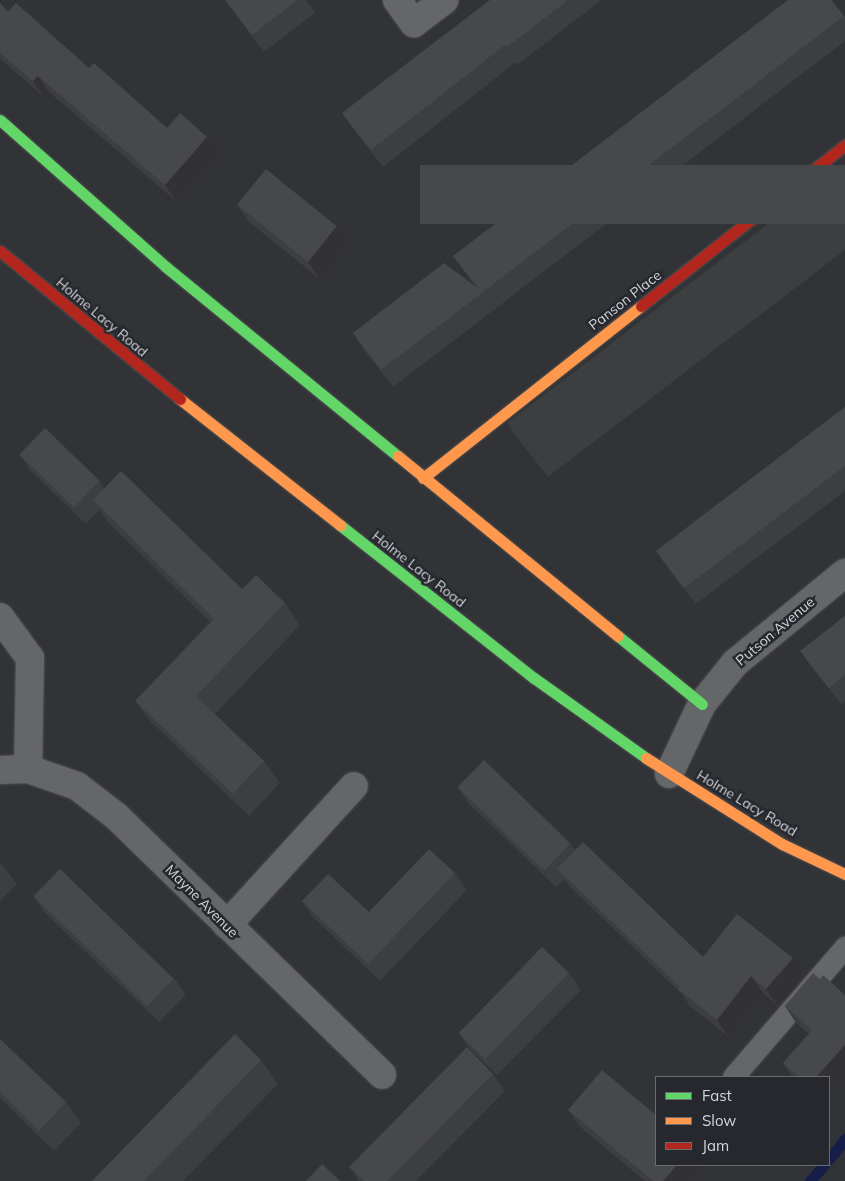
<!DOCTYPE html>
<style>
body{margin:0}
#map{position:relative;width:845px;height:1181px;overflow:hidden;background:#323336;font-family:Mulish,sans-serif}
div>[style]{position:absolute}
.stream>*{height:11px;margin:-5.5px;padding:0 5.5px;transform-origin:5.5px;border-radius:5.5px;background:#151e48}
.roads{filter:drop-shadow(0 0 1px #4f5052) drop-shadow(0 0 1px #4f5052)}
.lane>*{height:21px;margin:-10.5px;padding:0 10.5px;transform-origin:10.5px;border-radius:10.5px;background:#656668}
.street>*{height:28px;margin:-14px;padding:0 14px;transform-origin:14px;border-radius:14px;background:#656668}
.fast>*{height:11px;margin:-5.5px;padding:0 5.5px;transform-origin:5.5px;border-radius:5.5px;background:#63d668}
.slow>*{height:11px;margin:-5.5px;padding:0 5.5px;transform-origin:5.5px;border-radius:5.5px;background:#ff974d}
.jam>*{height:11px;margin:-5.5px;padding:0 5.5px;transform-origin:5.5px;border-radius:5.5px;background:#b3261e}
.wall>*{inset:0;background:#3d3e40}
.shaded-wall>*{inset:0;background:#323234;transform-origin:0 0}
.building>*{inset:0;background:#47484a;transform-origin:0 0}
span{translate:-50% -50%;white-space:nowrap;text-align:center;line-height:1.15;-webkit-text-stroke:5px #26282e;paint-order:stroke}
.street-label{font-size:14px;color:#d3d5d9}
.legend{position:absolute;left:655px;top:1076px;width:175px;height:90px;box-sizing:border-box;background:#26282e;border:1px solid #6b6d72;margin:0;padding:6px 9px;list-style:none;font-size:15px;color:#d3d5d9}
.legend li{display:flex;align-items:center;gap:10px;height:25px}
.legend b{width:25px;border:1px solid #6b6d72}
</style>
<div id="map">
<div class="stream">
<i style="left:829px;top:1159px;width:26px;rotate:-51deg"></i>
<i style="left:810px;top:1181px;width:21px;rotate:-49deg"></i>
</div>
<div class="roads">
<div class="lane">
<i style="left:733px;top:1077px;width:172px;rotate:-49.3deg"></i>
</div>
<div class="street">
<i style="left:397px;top:0;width:29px;rotate:54deg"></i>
<i style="left:414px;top:23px;width:38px;rotate:-37deg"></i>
<i style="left:0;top:617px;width:51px;rotate:53.8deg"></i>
<i style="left:30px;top:658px;width:111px;rotate:91deg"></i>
<i style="left:0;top:770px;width:28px;rotate:-2deg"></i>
<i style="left:28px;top:769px;width:52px;rotate:19.1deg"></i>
<i style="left:77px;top:786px;width:49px;rotate:37.6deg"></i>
<i style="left:116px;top:816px;width:371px;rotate:44.2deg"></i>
<i style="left:669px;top:774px;width:77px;rotate:-64.8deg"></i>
<i style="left:702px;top:704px;width:53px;rotate:-51.2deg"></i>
<i style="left:735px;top:663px;width:142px;rotate:-39.3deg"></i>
<i style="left:227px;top:925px;width:188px;rotate:-47.6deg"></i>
</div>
<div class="fast">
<i style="left:0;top:120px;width:222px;rotate:41.5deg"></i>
<i style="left:166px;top:267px;width:299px;rotate:39.2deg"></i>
<i style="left:340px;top:525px;width:247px;rotate:38.3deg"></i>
<i style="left:534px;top:678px;width:138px;rotate:35.5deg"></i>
<i style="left:618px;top:636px;width:108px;rotate:39deg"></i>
</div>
<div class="slow">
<i style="left:180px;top:399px;width:204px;rotate:38.2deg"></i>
<i style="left:398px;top:456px;width:284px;rotate:39.3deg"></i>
<i style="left:423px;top:478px;width:278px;rotate:-38.3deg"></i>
<i style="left:646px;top:758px;width:161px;rotate:32.3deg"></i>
<i style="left:782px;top:844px;width:70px;rotate:25.5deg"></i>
</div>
<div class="jam">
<i style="left:0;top:251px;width:233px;rotate:39.4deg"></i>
<i style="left:641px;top:306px;width:260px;rotate:-38.3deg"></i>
</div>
</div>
<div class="wall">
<i style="clip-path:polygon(225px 0,306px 0,315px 13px,264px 52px)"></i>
<i style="clip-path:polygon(490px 0,602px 0,518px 64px,516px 62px,383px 167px,354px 130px,342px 113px)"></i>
<i style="clip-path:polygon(831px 0,845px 17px,845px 41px,393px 387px,364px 350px,353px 333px,475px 286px,453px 256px)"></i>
<i style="clip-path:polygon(0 3px,8px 12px,89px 68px,167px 128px,207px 137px,219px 154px,177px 202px,50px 93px,45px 98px,0 59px)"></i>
<i style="clip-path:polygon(845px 165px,845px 250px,548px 477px,519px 440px,507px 423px)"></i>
<i style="clip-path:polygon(237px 205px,349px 243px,320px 279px,249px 222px)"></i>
<i style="clip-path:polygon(845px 407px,845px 491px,696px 604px,667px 567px,656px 551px)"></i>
<i style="clip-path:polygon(19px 454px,99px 481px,104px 488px,242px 589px,285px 603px,300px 625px,215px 714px,264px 761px,280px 783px,249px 816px,151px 722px,135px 701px,210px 622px,108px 522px,99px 510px,86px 524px,31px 471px)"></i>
<i style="clip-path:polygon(845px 616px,845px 701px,841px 704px,812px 668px,800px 651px)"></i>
<i style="clip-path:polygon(457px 787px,570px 843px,575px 850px,703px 957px,805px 974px,778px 1006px,763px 993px,729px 1037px,690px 1006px,682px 994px,569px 886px,564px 879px,556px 887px,469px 804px)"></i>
<i style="clip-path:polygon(0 862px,17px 884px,0 901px)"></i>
<i style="clip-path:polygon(455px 873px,467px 890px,380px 981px,314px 918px,302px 901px,369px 912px)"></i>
<i style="clip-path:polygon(33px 896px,174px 978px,186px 995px,159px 1022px,45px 913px)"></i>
<i style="clip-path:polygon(569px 973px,581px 990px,497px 1075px,470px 1049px,458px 1032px)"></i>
<i style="clip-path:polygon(820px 979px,829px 1077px,792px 1077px,783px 1063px,809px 1034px,796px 1023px,785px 1006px)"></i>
<i style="clip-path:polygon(0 1039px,66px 1102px,81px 1123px,54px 1151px,0 1098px)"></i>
<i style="clip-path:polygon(261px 1060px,278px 1084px,183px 1181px,92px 1181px)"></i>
<i style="clip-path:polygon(493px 1074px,505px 1091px,416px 1181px,364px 1181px)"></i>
<i style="clip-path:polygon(568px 1110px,689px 1181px,645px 1181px,580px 1127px)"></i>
<i style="clip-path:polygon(349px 1167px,364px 1181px,359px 1181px)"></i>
</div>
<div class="shaded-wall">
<i style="left:38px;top:76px;width:21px;height:7px;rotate:55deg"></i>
<i style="clip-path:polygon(207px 137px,219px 154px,177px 202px,165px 185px)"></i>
<i style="clip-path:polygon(337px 226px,349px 243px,320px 279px,308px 262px)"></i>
<i style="clip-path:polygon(793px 958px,805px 974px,778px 1006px,766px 989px)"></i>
<i style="clip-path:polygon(751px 976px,763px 993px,729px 1037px,717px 1020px)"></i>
<i style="clip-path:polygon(845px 1045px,845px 1075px,829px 1093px,829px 1077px,816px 1077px)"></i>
<i style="clip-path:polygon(677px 1165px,703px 1165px,689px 1181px,663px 1181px)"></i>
</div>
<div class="building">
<i style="clip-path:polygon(225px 0,298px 0,252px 35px)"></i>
<i style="clip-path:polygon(490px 0,568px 0,507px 47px,505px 45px,371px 150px,342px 113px)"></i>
<i style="clip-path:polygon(788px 0,831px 0,844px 16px,381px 370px,353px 333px,444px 263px,479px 289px,453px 256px)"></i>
<i style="clip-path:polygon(0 3px,8px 12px,16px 3px,89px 68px,94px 63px,167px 128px,180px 113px,207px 137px,165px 185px,38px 76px,33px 81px,0 53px)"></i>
<i style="left:845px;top:165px;width:59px;height:425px;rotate:90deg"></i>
<i style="left:266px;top:169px;width:91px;height:46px;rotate:39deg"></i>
<i style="clip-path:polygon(845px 407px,845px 466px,684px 588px,656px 551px)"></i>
<i style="left:45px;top:428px;width:76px;height:37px;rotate:44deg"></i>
<i style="clip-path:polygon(121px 471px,242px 589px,256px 575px,285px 603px,196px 696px,264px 761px,233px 794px,135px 701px,214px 619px,93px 500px)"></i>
<i style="clip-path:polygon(845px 616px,845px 675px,829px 688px,800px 651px)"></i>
<i style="left:484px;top:760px;width:120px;height:38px;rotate:44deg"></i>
<i style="clip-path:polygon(583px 842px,703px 957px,737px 914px,793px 958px,766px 989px,751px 976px,717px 1020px,678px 989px,680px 987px,557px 869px)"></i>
<i style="clip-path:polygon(429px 849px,455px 873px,368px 964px,302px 901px,328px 874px,369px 912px)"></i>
<i style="left:60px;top:869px;width:158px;height:38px;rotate:44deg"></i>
<i style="left:542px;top:947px;width:37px;height:120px;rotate:44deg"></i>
<i style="clip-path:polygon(813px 973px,820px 979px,823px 975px,845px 995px,845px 1045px,816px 1077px,799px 1077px,783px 1063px,812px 1030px,785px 1006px)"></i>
<i style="clip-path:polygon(235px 1034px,261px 1060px,144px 1181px,92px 1181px)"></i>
<i style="clip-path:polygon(0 1039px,66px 1102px,39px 1131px,0 1092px)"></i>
<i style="clip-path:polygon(467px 1047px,493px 1074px,387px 1181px,364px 1181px,349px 1167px)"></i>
<i style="clip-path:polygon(602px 1070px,656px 1115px,656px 1165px,677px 1165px,663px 1181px,653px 1181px,568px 1110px)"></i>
<i style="clip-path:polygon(322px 1164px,340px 1181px,306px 1181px)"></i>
</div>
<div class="street-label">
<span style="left:625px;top:300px;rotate:-38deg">Panson Place</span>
<span style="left:102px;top:317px;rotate:40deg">Holme Lacy Road</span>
<span style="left:419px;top:569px;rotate:38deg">Holme Lacy Road</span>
<span style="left:775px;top:631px;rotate:-40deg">Putson Avenue</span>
<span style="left:747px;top:803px;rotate:31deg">Holme Lacy Road</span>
<span style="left:202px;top:901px;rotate:45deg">Mayne Avenue</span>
</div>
<ul class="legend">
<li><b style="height:6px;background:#63d668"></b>Fast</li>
<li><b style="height:6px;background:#ff974d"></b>Slow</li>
<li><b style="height:6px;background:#b3261e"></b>Jam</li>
</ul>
</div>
